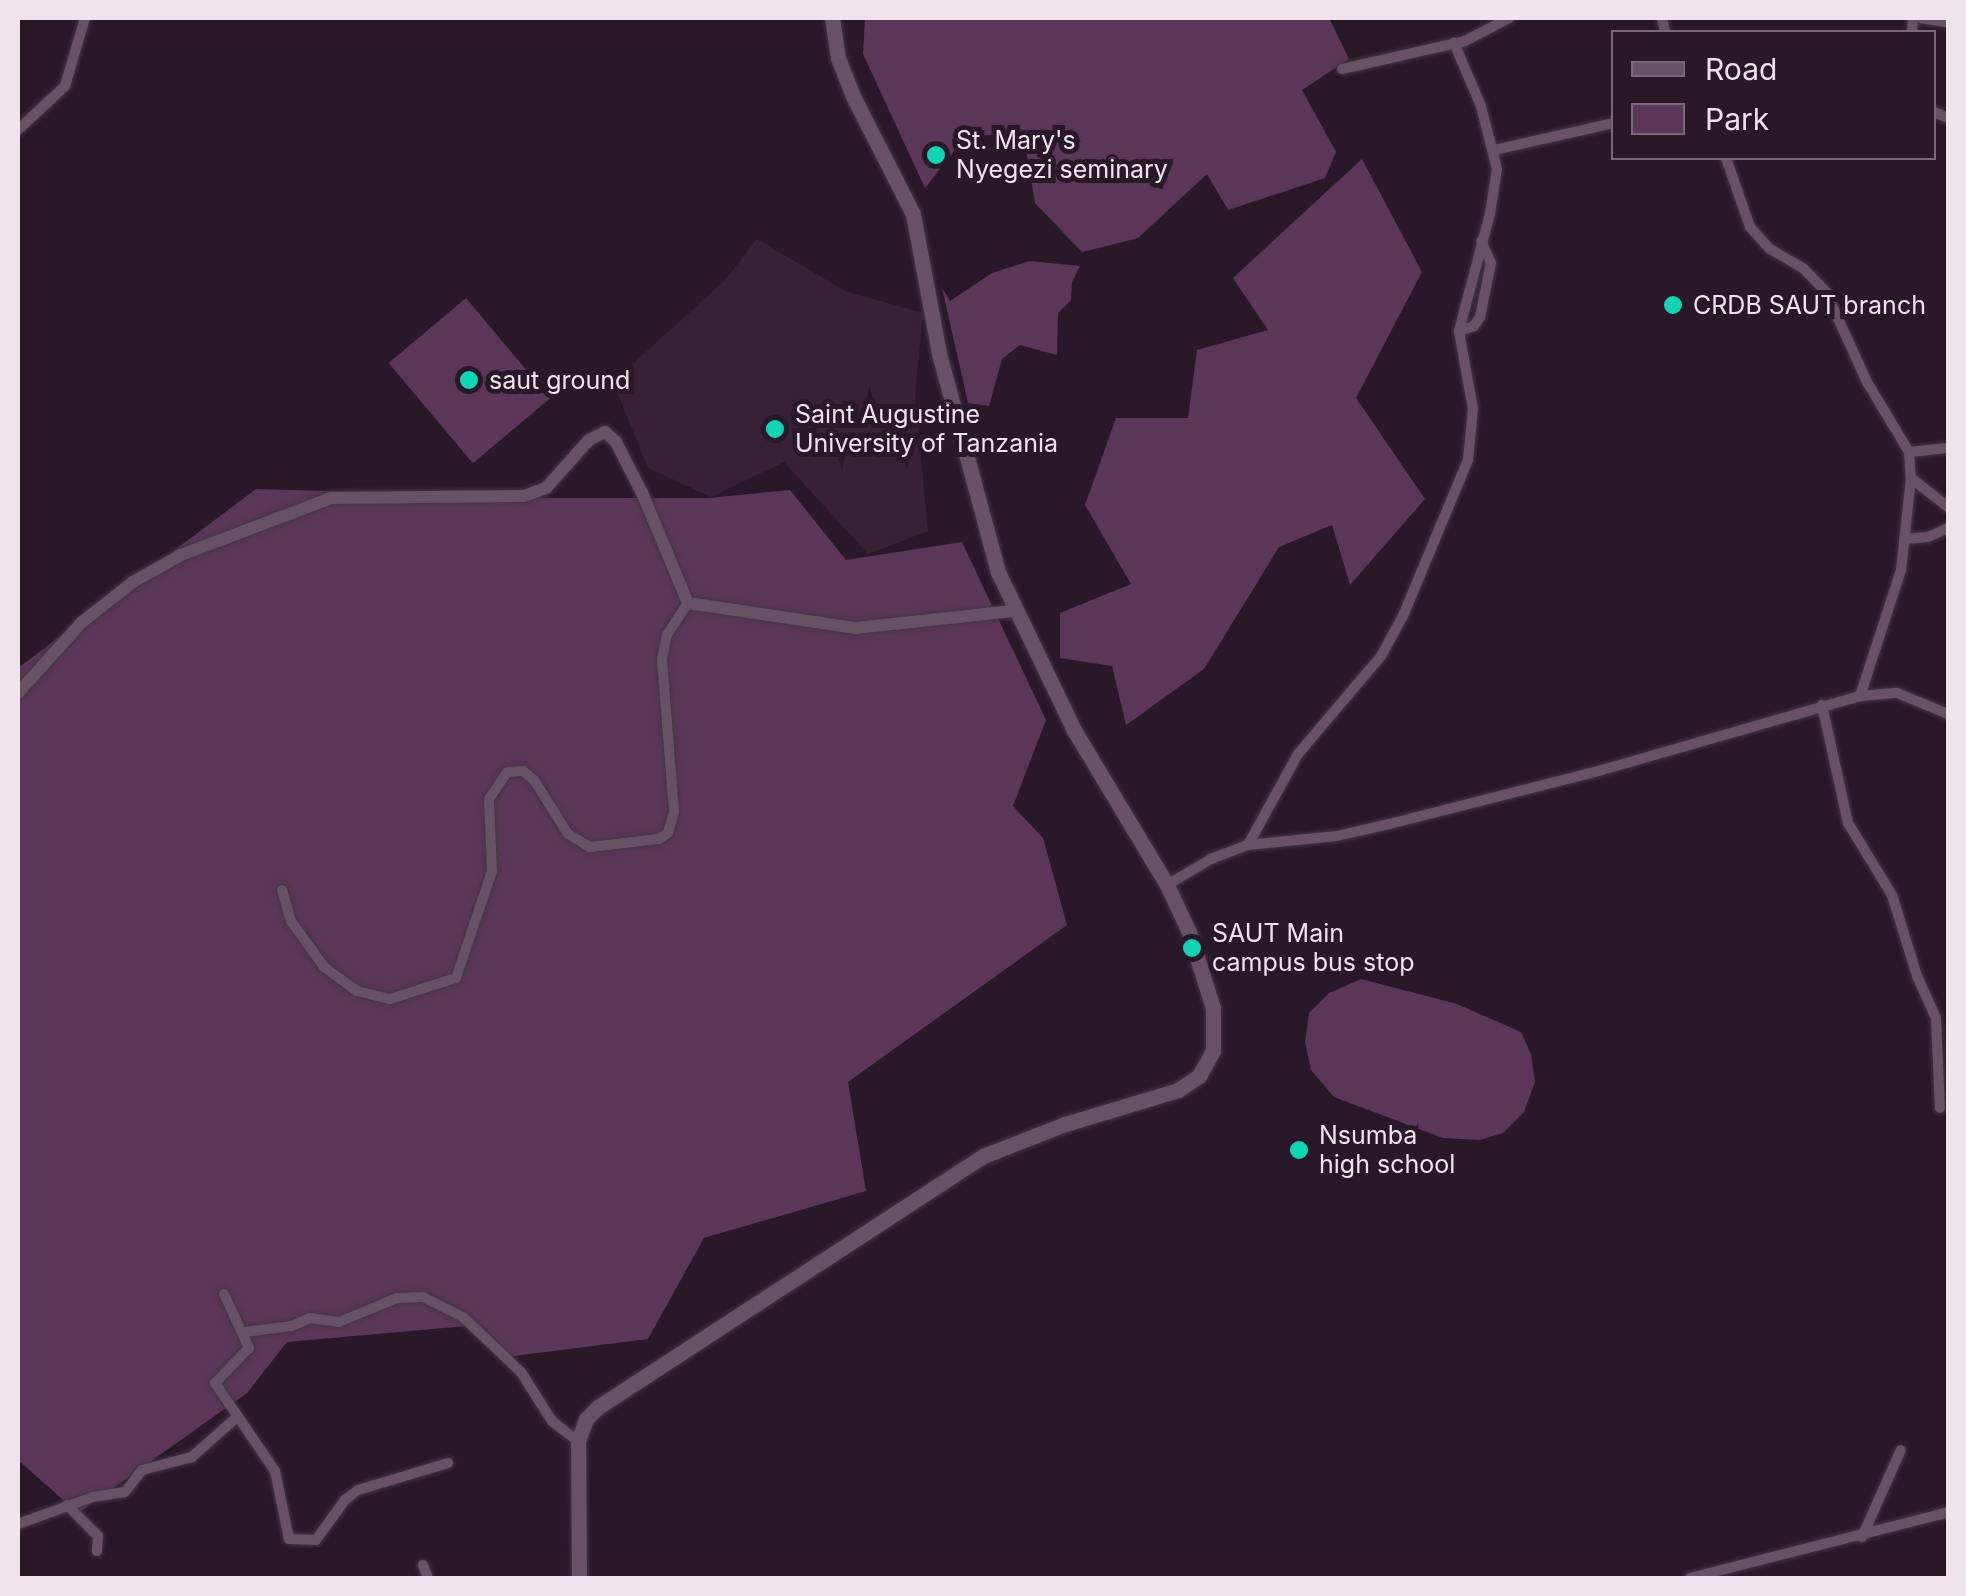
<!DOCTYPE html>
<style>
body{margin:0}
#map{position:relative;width:1966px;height:1596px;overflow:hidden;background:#291828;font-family:Inter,sans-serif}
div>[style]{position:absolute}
.built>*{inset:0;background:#382135}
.green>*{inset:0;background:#5c3658;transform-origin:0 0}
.roads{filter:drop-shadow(0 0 2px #423541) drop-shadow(0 0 2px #423541)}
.minor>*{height:10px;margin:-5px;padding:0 5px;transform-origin:5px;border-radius:5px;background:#665264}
.tertiary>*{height:12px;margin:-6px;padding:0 6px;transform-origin:6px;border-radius:6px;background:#665264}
.secondary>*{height:15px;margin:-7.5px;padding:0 7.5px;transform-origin:7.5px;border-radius:7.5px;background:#665264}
.dots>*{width:28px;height:28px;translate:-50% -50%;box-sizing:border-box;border:5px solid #291828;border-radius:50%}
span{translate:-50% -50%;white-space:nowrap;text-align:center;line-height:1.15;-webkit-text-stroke:10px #291828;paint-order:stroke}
.poi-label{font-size:25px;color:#efe3ed}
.left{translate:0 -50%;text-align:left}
.frame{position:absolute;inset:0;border:20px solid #efe3ed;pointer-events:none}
.legend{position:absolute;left:1611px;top:30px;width:325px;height:130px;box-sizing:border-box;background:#291828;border:2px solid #786977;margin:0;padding:12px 18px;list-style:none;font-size:30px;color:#efe3ed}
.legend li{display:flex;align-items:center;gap:20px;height:50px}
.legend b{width:50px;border:2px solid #786977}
</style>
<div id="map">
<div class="built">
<i style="clip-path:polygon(757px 239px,845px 291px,923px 313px,915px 396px,928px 531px,868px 554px,784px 462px,711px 497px,648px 468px,613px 382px,725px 280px)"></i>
</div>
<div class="green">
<i style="clip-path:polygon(865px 18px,1329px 18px,1349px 59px,1302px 90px,1336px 152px,1325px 178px,1228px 210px,1207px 174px,1138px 238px,1082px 252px,1035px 203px,1023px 132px,965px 137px,925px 188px,863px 54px)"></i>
<i style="clip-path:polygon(1362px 159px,1422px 272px,1356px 398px,1425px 499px,1350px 585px,1332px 525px,1279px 547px,1204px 669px,1126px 725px,1112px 666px,1060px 658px,1060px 613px,1131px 584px,1085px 505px,1116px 418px,1188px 418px,1197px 350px,1268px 330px,1233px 278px)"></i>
<i style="clip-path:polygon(1030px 261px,1080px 266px,1072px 282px,1071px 300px,1058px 313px,1057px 355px,1020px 345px,1002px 359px,989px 406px,968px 403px,942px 288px,950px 301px,992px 273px)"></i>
<i style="left:466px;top:298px;width:131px;height:101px;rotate:50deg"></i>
<i style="clip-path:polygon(256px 489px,556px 498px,710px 498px,790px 490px,846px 560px,962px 542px,1046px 720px,1013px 806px,1043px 838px,1067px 925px,848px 1082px,866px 1191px,704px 1238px,648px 1339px,507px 1357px,466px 1326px,287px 1342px,247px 1393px,78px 1513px,18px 1460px,18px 668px)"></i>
<i style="clip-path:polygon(1361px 979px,1457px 1004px,1521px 1032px,1531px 1054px,1535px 1082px,1524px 1112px,1503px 1133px,1480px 1140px,1443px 1138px,1334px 1097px,1311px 1070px,1305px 1042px,1309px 1013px,1329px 993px)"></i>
</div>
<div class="roads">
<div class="minor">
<i style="left:1662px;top:18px;width:14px;rotate:78deg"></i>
<i style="left:1921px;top:18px;width:27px;rotate:10deg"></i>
<i style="left:1912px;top:32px;width:14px;rotate:-86deg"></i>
<i style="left:1342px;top:69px;width:126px;rotate:-12.8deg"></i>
<i style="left:1465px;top:41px;width:50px;rotate:-27.6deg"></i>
<i style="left:1934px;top:112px;width:15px;rotate:23deg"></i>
<i style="left:18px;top:130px;width:64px;rotate:-43.1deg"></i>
<i style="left:65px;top:86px;width:71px;rotate:-73.6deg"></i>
<i style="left:1494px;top:150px;width:123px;rotate:-12.7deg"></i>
<i style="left:1726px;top:158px;width:73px;rotate:70.8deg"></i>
<i style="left:1750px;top:227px;width:30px;rotate:48deg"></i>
<i style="left:1770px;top:249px;width:39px;rotate:30deg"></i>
<i style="left:1804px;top:269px;width:32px;rotate:46deg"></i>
<i style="left:1826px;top:292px;width:99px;rotate:65.5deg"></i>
<i style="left:1867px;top:382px;width:82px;rotate:59deg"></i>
<i style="left:1909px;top:452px;width:26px;rotate:86deg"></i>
<i style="left:1911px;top:478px;width:93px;rotate:96.2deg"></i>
<i style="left:1901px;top:570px;width:133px;rotate:108deg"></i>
<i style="left:1459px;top:331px;width:16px;rotate:-18deg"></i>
<i style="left:1474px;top:326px;width:11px;rotate:-56deg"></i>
<i style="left:1480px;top:317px;width:55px;rotate:-78.5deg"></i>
<i style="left:1491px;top:263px;width:24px;rotate:-114deg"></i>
<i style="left:1909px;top:452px;width:39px;rotate:-6deg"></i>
<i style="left:1911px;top:478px;width:47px;rotate:38.1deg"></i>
<i style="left:1904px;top:539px;width:24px;rotate:-5deg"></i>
<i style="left:1928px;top:537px;width:22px;rotate:-24deg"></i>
<i style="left:1822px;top:705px;width:121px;rotate:77.6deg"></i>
<i style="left:1848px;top:823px;width:84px;rotate:58.6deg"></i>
<i style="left:1892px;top:895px;width:85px;rotate:72.8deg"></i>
<i style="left:1917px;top:976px;width:46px;rotate:65.7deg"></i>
<i style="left:1936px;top:1018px;width:90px;rotate:87.5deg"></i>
<i style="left:1248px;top:845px;width:104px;rotate:-61.2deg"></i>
<i style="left:1298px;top:754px;width:128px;rotate:-49.7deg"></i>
<i style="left:1381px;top:656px;width:46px;rotate:-61.2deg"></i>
<i style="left:1403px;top:616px;width:169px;rotate:-67.4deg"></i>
<i style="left:1468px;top:460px;width:51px;rotate:-84.4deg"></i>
<i style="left:1473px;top:409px;width:79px;rotate:-100.2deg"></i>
<i style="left:1459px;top:331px;width:121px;rotate:-75.2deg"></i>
<i style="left:1490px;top:214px;width:46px;rotate:-81.2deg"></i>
<i style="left:1497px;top:169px;width:65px;rotate:-104.3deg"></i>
<i style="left:1481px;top:106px;width:69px;rotate:-113.2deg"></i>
<i style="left:1167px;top:885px;width:51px;rotate:-30.6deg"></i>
<i style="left:1211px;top:859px;width:40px;rotate:-21deg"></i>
<i style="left:1248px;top:845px;width:89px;rotate:-5.8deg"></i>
<i style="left:1337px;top:836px;width:53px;rotate:-13deg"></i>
<i style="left:1389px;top:824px;width:220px;rotate:-14.2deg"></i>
<i style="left:1602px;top:770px;width:268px;rotate:-16deg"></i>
<i style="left:1860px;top:696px;width:37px;rotate:-5deg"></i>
<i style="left:1897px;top:693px;width:55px;rotate:22.4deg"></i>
<i style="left:282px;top:890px;width:32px;rotate:74deg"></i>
<i style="left:291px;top:921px;width:57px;rotate:54.3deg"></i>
<i style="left:324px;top:967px;width:41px;rotate:36deg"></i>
<i style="left:357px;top:991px;width:34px;rotate:14deg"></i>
<i style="left:390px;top:999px;width:69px;rotate:-17.7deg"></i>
<i style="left:456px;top:978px;width:113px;rotate:-71.4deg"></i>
<i style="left:492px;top:871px;width:72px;rotate:-92.4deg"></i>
<i style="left:489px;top:799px;width:32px;rotate:-56deg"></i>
<i style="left:507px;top:772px;width:16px;rotate:-4deg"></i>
<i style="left:523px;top:771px;width:14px;rotate:39deg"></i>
<i style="left:534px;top:780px;width:64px;rotate:57.8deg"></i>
<i style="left:568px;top:834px;width:26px;rotate:31deg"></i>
<i style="left:590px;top:847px;width:69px;rotate:-6.6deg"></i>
<i style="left:659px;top:839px;width:11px;rotate:-34deg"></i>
<i style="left:668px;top:833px;width:22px;rotate:-74deg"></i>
<i style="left:674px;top:812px;width:154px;rotate:-94.5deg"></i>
<i style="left:662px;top:658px;width:24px;rotate:-78deg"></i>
<i style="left:667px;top:635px;width:38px;rotate:-57deg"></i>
<i style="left:224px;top:1294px;width:60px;rotate:65.2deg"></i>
<i style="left:249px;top:1348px;width:49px;rotate:134.2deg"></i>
<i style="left:215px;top:1383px;width:107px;rotate:55.7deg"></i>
<i style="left:275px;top:1471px;width:69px;rotate:78.4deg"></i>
<i style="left:289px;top:1539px;width:27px;rotate:2deg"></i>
<i style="left:316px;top:1540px;width:49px;rotate:-54.1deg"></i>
<i style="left:345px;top:1500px;width:16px;rotate:-38deg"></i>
<i style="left:358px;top:1490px;width:94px;rotate:-16.7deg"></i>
<i style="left:245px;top:1332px;width:47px;rotate:-7.3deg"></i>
<i style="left:292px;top:1326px;width:20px;rotate:-24deg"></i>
<i style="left:310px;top:1318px;width:29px;rotate:8deg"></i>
<i style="left:339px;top:1322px;width:63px;rotate:-22.5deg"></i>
<i style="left:397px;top:1298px;width:26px;rotate:-2deg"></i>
<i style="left:423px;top:1297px;width:45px;rotate:26.6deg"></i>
<i style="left:463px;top:1317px;width:80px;rotate:43.5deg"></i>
<i style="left:521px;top:1372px;width:58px;rotate:57.7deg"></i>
<i style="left:552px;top:1421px;width:33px;rotate:38deg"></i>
<i style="left:67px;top:1505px;width:44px;rotate:45deg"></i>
<i style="left:98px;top:1536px;width:15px;rotate:94deg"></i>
<i style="left:18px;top:1524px;width:80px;rotate:-19.8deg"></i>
<i style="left:93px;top:1497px;width:32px;rotate:-9deg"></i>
<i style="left:125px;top:1492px;width:28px;rotate:-52deg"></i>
<i style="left:142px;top:1470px;width:52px;rotate:-14.6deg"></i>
<i style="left:192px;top:1457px;width:60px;rotate:-41.6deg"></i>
<i style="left:1862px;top:1537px;width:95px;rotate:-65.9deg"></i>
<i style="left:423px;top:1565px;width:14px;rotate:69deg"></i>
<i style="left:1690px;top:1578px;width:266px;rotate:-14.3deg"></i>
</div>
<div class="tertiary">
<i style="left:18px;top:693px;width:94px;rotate:-48deg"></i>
<i style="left:81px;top:623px;width:66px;rotate:-38.3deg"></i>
<i style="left:133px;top:582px;width:55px;rotate:-29.4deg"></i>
<i style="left:181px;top:555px;width:160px;rotate:-20.8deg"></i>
<i style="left:331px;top:498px;width:193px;rotate:-0.6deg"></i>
<i style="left:524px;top:496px;width:23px;rotate:-20deg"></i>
<i style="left:546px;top:488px;width:64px;rotate:-48.1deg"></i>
<i style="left:589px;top:440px;width:18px;rotate:-27deg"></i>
<i style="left:605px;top:432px;width:15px;rotate:42deg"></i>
<i style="left:616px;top:442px;width:59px;rotate:63deg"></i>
<i style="left:643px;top:495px;width:117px;rotate:67.4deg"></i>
<i style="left:688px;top:603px;width:170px;rotate:8.5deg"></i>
<i style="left:856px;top:628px;width:158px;rotate:-6.2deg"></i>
</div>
<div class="secondary">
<i style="left:579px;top:1578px;width:137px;rotate:-90.4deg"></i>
<i style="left:578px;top:1441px;width:23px;rotate:-70deg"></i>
<i style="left:586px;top:1419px;width:17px;rotate:-45deg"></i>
<i style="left:598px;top:1407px;width:460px;rotate:-33.1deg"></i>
<i style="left:983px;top:1156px;width:88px;rotate:-21.3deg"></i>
<i style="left:1065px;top:1124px;width:118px;rotate:-16.7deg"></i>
<i style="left:1178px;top:1090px;width:25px;rotate:-34deg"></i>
<i style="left:1199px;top:1076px;width:29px;rotate:-61deg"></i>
<i style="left:1213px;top:1051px;width:43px;rotate:-90deg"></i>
<i style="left:1213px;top:1008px;width:80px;rotate:-107.5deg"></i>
<i style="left:1189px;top:932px;width:52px;rotate:-115.1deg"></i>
<i style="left:1167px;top:885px;width:181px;rotate:-121deg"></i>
<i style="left:1074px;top:730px;width:175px;rotate:-115.7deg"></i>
<i style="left:998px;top:572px;width:227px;rotate:-105.1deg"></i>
<i style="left:939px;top:353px;width:141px;rotate:-100.6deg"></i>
<i style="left:913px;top:214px;width:132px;rotate:-117deg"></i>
<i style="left:853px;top:96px;width:41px;rotate:-111.5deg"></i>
<i style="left:838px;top:58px;width:40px;rotate:-98.5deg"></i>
</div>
</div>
<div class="dots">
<i style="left:936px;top:155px;background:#0fd5b4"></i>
<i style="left:1673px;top:305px;background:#0fd5b4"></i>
<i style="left:469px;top:380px;background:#0fd5b4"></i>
<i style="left:775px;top:429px;background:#0fd5b4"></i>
<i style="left:1192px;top:948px;background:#0fd5b4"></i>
<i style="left:1299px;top:1150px;background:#0fd5b4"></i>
</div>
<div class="poi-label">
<span class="left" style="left:956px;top:155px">St. Mary's<br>Nyegezi seminary</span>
<span class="left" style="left:1693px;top:305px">CRDB SAUT branch</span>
<span class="left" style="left:489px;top:380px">saut ground</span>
<span class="left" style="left:795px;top:429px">Saint Augustine<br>University of Tanzania</span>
<span class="left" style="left:1212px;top:948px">SAUT Main<br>campus bus stop</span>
<span class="left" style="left:1319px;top:1150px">Nsumba<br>high school</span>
</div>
<div class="frame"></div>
<ul class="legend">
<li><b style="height:12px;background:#665264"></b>Road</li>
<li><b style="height:28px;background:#5c3658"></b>Park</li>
</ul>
</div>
